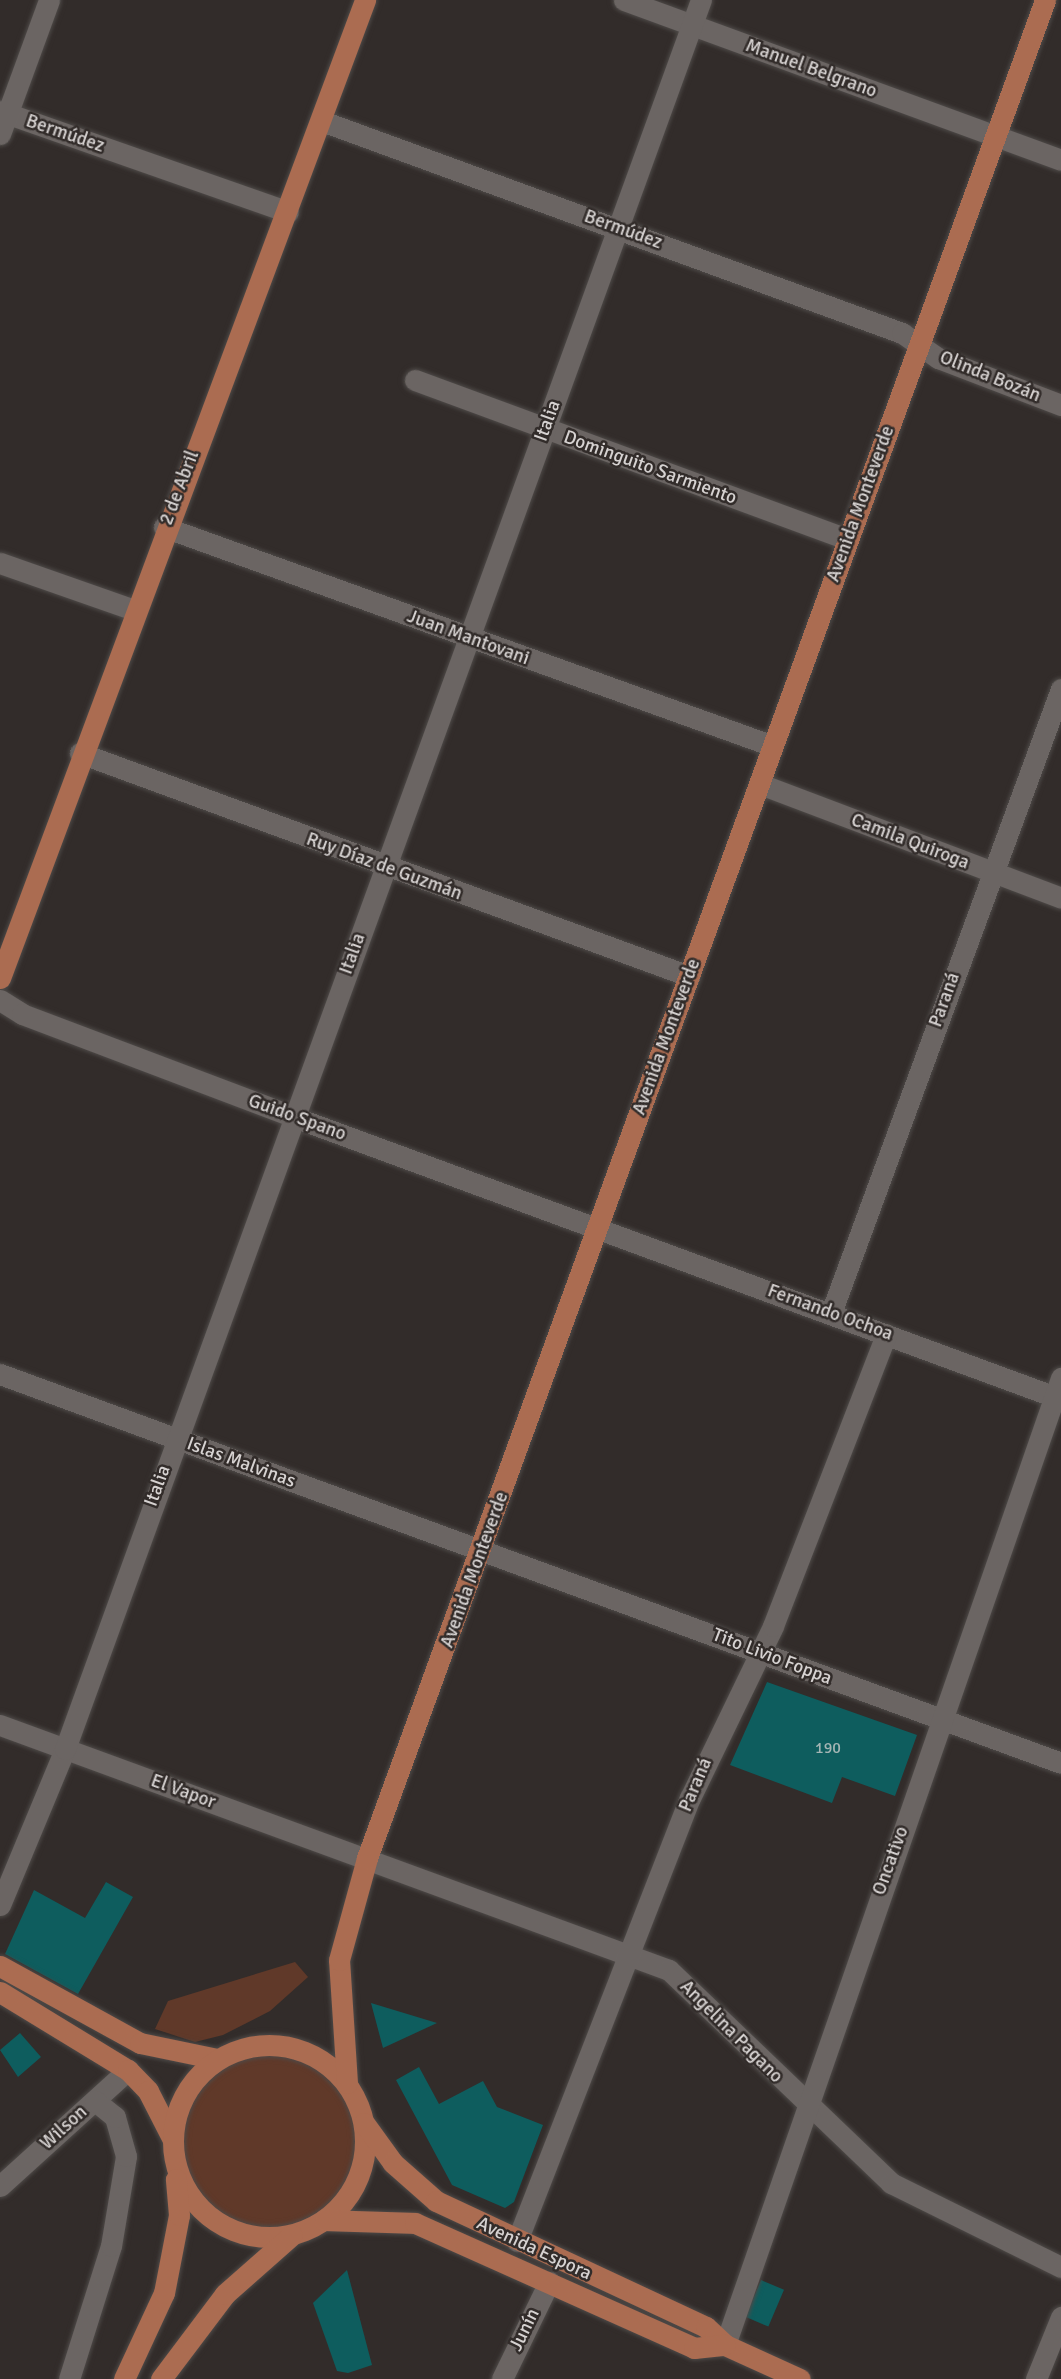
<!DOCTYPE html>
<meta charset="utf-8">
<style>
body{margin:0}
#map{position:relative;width:1061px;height:2379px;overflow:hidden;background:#322c2a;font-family:Signika,sans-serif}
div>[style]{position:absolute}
.green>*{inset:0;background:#603929}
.round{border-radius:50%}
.building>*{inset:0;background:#0e5d5e;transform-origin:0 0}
.roads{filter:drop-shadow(0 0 2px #4e4a48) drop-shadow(0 0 2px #4e4a48)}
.minor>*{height:21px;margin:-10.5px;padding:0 10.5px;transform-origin:10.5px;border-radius:10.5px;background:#6b6563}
.major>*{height:21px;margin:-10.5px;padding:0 10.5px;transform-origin:10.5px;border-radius:10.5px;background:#ab6c51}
.major>.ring{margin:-10.5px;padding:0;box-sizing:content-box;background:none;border:21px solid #ab6c51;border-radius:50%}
span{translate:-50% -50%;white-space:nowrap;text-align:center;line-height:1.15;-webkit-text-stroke:5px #322c2a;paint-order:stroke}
.number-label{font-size:16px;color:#a4b5b4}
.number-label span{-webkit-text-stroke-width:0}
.street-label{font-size:19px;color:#d6d2d1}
</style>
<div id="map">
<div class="green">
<i style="clip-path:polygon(295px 1962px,308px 1977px,270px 2011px,223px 2035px,195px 2042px,155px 2029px,168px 2001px)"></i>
<i class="round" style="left:181px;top:2052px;width:176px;height:176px"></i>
</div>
<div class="building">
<i style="clip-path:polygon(767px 1682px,917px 1735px,895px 1796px,842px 1777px,832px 1803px,730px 1765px)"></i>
<i style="clip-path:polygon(106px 1882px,133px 1897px,78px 1994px,5px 1954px,34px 1890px,85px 1918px)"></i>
<i style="clip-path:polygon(371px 2003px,437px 2023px,383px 2048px)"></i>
<i style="clip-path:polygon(20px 2033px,41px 2057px,18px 2077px,0 2050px)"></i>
<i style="clip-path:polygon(419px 2067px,439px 2104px,483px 2081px,497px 2107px,543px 2125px,514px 2202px,505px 2208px,452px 2185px,396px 2080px)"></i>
<i style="clip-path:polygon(347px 2270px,372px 2365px,348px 2373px,337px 2371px,313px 2303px)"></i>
<i style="left:761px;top:2280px;width:25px;height:40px;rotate:23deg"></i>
</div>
<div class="roads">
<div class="minor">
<i style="left:624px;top:0;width:465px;rotate:20.1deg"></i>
<i style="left:0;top:111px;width:305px;rotate:19.3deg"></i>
<i style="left:322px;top:121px;width:618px;rotate:20.08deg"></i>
<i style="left:902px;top:333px;width:44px;rotate:34.8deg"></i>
<i style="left:938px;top:358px;width:132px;rotate:20.9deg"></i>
<i style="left:0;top:134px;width:143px;rotate:-69.9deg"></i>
<i style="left:415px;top:380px;width:461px;rotate:20.2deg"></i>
<i style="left:164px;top:527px;width:647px;rotate:19.78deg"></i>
<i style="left:0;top:563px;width:142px;rotate:19.3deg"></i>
<i style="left:80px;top:753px;width:649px;rotate:20.11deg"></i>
<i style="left:760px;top:784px;width:322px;rotate:20.7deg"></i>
<i style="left:0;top:1000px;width:26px;rotate:32deg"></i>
<i style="left:22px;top:1014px;width:291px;rotate:20.7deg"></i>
<i style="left:294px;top:1117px;width:817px;rotate:20.19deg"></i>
<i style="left:831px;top:1313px;width:665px;rotate:-69.77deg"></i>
<i style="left:0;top:1374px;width:1130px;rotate:20.13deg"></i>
<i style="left:0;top:1725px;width:712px;rotate:20.11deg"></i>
<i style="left:669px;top:1970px;width:308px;rotate:43.8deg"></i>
<i style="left:891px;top:2183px;width:190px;rotate:26.3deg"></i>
<i style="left:0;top:1905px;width:169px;rotate:-67.4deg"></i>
<i style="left:65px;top:1749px;width:1861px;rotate:-70.02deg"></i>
<i style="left:0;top:2186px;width:173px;rotate:-42.2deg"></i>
<i style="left:517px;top:2241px;width:476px;rotate:-68.7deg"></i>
<i style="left:690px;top:1798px;width:191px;rotate:-64.2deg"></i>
<i style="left:773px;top:1626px;width:313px;rotate:-68.8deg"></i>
<i style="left:725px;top:2345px;width:1024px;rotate:-70.84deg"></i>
<i style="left:69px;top:2379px;width:139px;rotate:-72.5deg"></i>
<i style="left:111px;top:2246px;width:91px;rotate:-80.5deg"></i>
<i style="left:126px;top:2156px;width:41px;rotate:-105.8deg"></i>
<i style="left:115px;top:2117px;width:26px;rotate:-141deg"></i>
<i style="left:502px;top:2379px;width:108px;rotate:-64.1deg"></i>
<i style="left:1036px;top:2379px;width:67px;rotate:-68deg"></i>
</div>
<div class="major">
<i style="left:0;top:978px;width:1044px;rotate:-69.53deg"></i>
<i style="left:0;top:1966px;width:160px;rotate:28.8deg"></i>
<i style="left:140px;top:2043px;width:79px;rotate:11.7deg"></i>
<i style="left:0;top:1992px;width:150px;rotate:31.4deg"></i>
<i style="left:128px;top:2070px;width:29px;rotate:46deg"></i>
<i style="left:148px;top:2091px;width:53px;rotate:62.9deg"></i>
<i class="ring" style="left:173px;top:2045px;width:171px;height:171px"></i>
<i style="left:347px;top:2083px;width:123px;rotate:-93.7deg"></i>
<i style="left:339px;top:1960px;width:106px;rotate:-74.6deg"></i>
<i style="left:367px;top:1858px;width:1978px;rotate:-69.95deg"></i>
<i style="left:364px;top:2123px;width:49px;rotate:54.1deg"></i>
<i style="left:393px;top:2163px;width:57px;rotate:41.5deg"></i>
<i style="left:436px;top:2201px;width:298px;rotate:25deg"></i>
<i style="left:706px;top:2327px;width:26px;rotate:43deg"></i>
<i style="left:725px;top:2345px;width:82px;rotate:24.4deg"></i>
<i style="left:325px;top:2220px;width:90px;rotate:1.9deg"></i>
<i style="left:415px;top:2223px;width:306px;rotate:24.1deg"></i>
<i style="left:694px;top:2348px;width:31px;rotate:-6deg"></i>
<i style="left:124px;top:2379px;width:95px;rotate:-65.1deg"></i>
<i style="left:164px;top:2293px;width:79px;rotate:-79.1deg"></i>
<i style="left:179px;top:2215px;width:36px;rotate:-95deg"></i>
<i style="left:161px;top:2379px;width:106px;rotate:-53deg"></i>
<i style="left:225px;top:2294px;width:89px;rotate:-41.4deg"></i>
</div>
</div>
<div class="number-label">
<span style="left:828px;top:1748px">190</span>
</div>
<div class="street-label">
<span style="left:811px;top:69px;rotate:20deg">Manuel Belgrano</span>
<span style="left:65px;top:134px;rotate:19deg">Bermúdez</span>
<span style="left:623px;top:230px;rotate:20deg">Bermúdez</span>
<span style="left:990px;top:377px;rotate:22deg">Olinda Bozán</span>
<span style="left:548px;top:421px;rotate:-70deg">Italia</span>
<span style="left:650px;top:468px;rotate:20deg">Dominguito Sarmiento</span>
<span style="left:180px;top:488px;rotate:-69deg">2 de Abril</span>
<span style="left:861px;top:504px;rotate:-70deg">Avenida Monteverde</span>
<span style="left:468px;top:638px;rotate:20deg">Juan Mantovani</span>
<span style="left:910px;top:842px;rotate:21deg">Camila Quiroga</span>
<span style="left:384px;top:867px;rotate:20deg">Ruy Díaz de Guzmán</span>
<span style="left:353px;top:954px;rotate:-70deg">Italia</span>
<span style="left:945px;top:1000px;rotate:-70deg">Paraná</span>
<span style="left:667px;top:1037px;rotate:-70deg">Avenida Monteverde</span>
<span style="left:297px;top:1118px;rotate:20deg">Guido Spano</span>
<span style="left:830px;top:1313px;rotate:20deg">Fernando Ochoa</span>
<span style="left:241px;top:1463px;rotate:20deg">Islas Malvinas</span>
<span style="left:158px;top:1486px;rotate:-70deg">Italia</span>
<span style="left:475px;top:1570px;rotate:-70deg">Avenida Monteverde</span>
<span style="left:772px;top:1657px;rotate:21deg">Tito Livio Foppa</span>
<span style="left:696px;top:1785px;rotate:-67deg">Paraná</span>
<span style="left:183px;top:1792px;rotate:20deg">El Vapor</span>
<span style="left:891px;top:1861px;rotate:-70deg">Oncativo</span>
<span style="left:731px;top:2032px;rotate:45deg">Angelina Pagano</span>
<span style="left:64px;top:2128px;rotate:-42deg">Wilson</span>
<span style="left:534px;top:2249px;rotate:25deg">Avenida Espora</span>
<span style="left:525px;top:2330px;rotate:-64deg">Junín</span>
</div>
</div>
